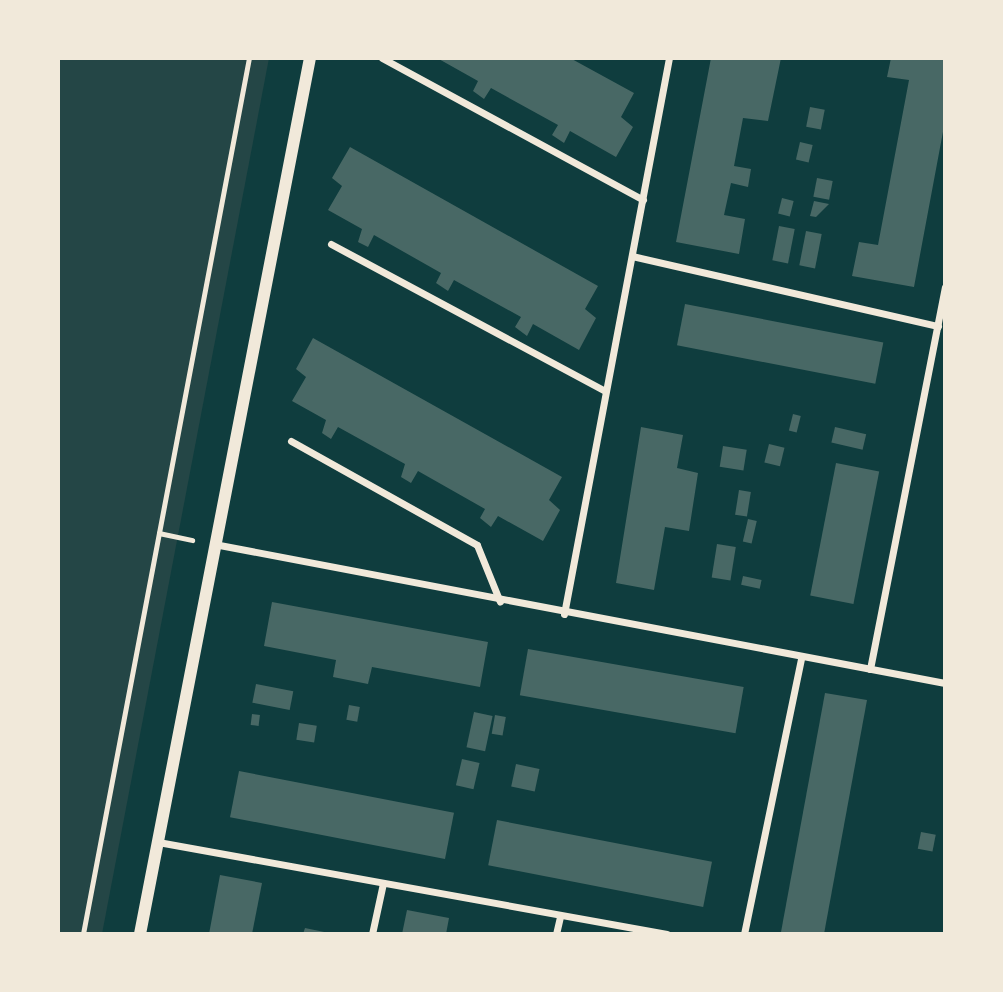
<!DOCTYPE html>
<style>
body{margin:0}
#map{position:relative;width:1003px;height:992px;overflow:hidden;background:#0f3d3e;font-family:Montserrat,sans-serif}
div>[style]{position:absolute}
.green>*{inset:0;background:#244646}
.building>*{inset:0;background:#486865;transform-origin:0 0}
.path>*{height:4.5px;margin:-2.25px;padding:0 2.25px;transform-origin:2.25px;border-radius:2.25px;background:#f1e9da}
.minor>*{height:7px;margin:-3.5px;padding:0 3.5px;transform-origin:3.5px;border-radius:3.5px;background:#f1e9da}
.tertiary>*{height:12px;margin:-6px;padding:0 6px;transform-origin:6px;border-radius:6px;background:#f1e9da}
span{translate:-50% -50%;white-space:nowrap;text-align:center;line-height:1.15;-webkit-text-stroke:7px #f1e9da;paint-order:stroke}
.frame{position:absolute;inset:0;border:60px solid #f1e9da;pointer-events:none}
</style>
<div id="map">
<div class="green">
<i style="clip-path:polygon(58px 58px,269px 58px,102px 934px,58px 934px)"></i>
</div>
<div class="building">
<i style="clip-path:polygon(437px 58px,570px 58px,634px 93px,621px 117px,633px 127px,616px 157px,570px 131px,564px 143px,552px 135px,558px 125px,491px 88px,484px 99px,473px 91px,478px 81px)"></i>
<i style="clip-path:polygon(711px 58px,781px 58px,768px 121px,743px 118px,734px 166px,751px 169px,748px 187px,731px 183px,724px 215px,745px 219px,739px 254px,676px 242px)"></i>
<i style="clip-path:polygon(891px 58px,945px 58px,945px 121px,914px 287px,852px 276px,859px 242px,878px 245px,909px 80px,887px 77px)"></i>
<i style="left:810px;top:107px;width:15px;height:20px;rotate:11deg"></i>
<i style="left:800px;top:142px;width:13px;height:18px;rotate:13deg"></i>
<i style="clip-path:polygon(350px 147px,598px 286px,585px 309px,596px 318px,579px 350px,533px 324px,527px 336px,515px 327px,521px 317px,454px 280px,448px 291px,436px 283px,441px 273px,374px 235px,368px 247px,358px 242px,362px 229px,328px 210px,342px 186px,332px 178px)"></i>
<i style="left:817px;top:178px;width:16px;height:19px;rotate:11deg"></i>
<i style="left:782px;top:198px;width:12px;height:16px;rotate:14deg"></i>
<i style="clip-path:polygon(814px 201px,829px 204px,816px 217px,810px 216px)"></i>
<i style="left:779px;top:226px;width:16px;height:35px;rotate:11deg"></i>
<i style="left:806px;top:231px;width:16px;height:35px;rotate:11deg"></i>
<i style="left:685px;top:304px;width:202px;height:42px;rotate:11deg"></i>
<i style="clip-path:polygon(313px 338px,562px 477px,549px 500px,560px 510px,543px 541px,498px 516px,491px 527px,480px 518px,485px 509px,418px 471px,411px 483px,401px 477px,405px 464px,338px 427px,331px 439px,322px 433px,326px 420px,292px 401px,306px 377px,296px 369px)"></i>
<i style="left:793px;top:414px;width:8px;height:17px;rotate:14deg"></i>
<i style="clip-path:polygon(641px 427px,683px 435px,677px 468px,698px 473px,689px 531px,665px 527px,654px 590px,616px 583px)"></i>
<i style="left:835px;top:427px;width:32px;height:16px;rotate:13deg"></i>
<i style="left:769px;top:444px;width:16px;height:19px;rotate:14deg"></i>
<i style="left:723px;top:446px;width:24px;height:21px;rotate:9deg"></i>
<i style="left:836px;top:463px;width:44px;height:135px;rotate:11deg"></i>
<i style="left:739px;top:490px;width:12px;height:25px;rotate:9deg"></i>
<i style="left:748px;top:519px;width:9px;height:23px;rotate:13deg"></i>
<i style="left:717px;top:544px;width:19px;height:34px;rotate:9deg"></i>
<i style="left:743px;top:576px;width:19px;height:9px;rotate:12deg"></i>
<i style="clip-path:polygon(272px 602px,488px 642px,480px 687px,372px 667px,368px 684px,333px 677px,336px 660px,264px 646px)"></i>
<i style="left:528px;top:649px;width:219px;height:47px;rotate:10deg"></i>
<i style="left:256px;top:684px;width:38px;height:19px;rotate:11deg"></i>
<i style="clip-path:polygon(825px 693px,867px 700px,824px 934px,794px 934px,781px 932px)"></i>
<i style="left:349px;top:705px;width:11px;height:15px;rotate:10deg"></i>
<i style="left:474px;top:712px;width:19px;height:36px;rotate:12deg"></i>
<i style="left:252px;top:714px;width:8px;height:11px;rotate:7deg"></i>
<i style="left:495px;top:715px;width:11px;height:19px;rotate:10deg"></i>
<i style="left:299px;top:723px;width:18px;height:17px;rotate:9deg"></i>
<i style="left:462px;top:759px;width:18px;height:27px;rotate:13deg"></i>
<i style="left:516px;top:764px;width:24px;height:23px;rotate:12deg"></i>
<i style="left:239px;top:771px;width:219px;height:47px;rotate:11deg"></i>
<i style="left:497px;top:820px;width:219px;height:46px;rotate:11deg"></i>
<i style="left:921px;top:832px;width:15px;height:17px;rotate:11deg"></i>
<i style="clip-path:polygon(220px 875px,262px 883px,252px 934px,209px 934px)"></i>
<i style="clip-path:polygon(407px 910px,449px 918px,446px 934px,402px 934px)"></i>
<i style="clip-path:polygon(305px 928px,329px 933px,329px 934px,303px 934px)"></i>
</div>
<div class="path">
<i style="left:159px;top:533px;width:34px;rotate:12deg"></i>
<i style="left:83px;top:934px;width:892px;rotate:-79.27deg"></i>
</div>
<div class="minor">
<i style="left:382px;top:58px;width:297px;rotate:28.5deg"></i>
<i style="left:331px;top:244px;width:309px;rotate:28.2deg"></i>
<i style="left:632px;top:256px;width:314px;rotate:12.9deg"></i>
<i style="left:291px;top:441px;width:213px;rotate:29.2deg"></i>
<i style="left:477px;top:545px;width:61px;rotate:68deg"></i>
<i style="left:214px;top:544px;width:744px;rotate:10.77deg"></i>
<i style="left:564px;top:614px;width:566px;rotate:-79.31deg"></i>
<i style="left:870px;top:669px;width:389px;rotate:-78.9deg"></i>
<i style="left:158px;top:842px;width:517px;rotate:10.25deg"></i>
<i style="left:372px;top:934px;width:52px;rotate:-77.8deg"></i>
<i style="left:556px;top:934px;width:18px;rotate:-77deg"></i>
<i style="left:744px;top:934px;width:281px;rotate:-78.3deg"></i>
</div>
<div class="tertiary">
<i style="left:140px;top:934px;width:892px;rotate:-79.02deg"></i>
</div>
<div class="frame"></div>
</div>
